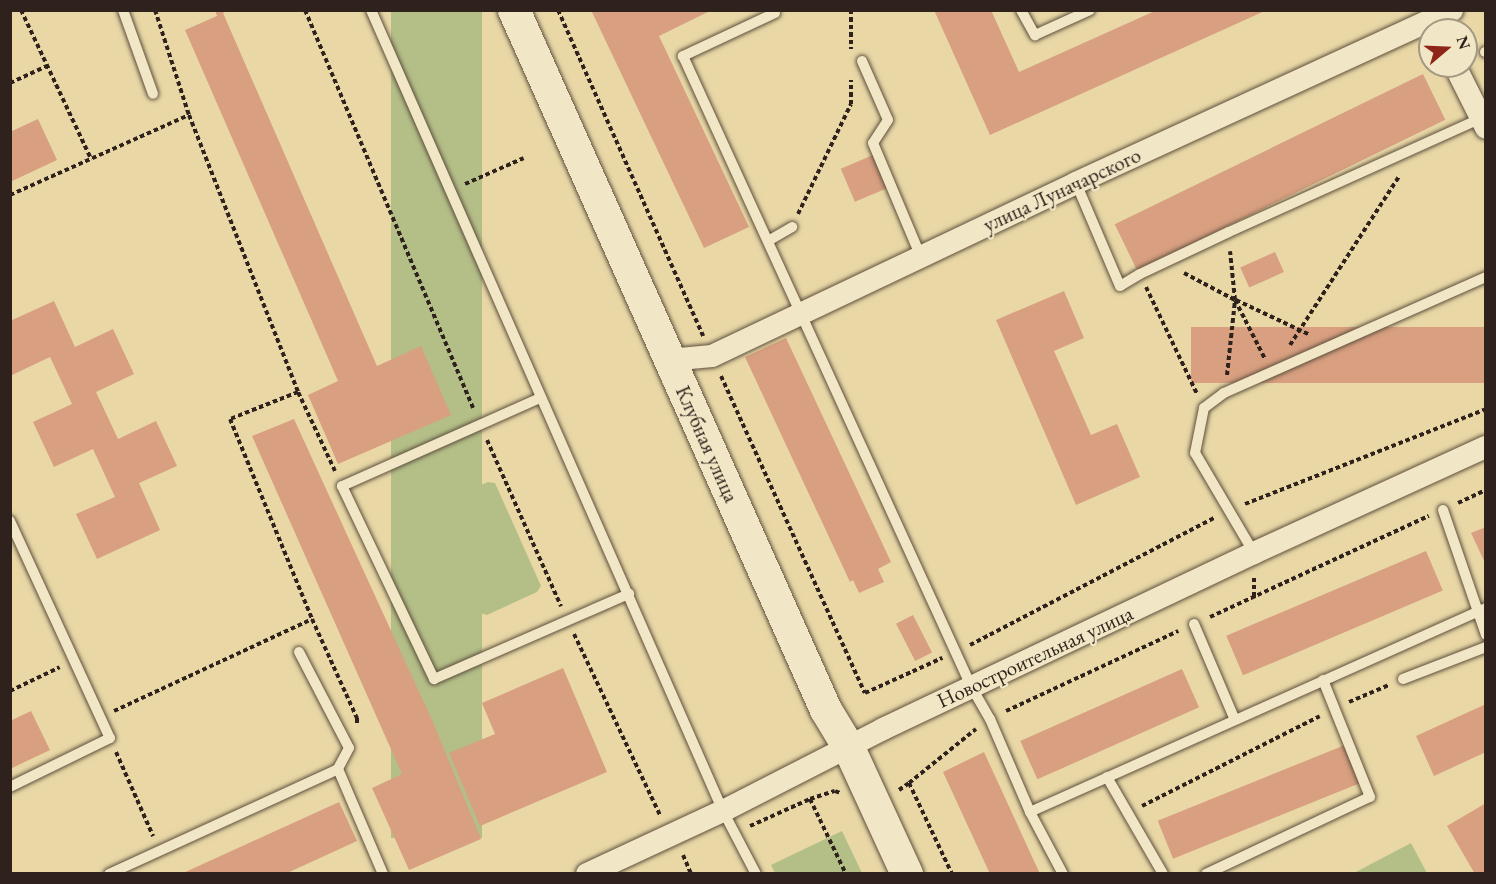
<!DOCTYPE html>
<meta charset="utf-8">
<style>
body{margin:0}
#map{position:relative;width:1496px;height:884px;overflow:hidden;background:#e9d8a6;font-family:"EB Garamond",serif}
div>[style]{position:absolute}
.green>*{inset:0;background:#b4bf88;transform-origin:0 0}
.building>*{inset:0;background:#d89f80;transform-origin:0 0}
.path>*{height:4px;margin-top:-2px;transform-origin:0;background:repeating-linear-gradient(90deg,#2f221c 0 4.5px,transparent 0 7.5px)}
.roads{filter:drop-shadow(0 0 2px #5e503e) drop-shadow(0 0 2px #5e503e)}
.lane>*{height:10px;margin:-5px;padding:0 5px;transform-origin:5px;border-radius:5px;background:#f1e6c5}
.street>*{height:22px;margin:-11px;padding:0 11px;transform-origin:11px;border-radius:11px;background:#f1e6c5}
.secondary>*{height:32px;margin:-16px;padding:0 16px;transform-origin:16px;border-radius:16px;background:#f1e6c5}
span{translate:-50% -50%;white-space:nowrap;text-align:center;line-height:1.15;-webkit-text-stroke:4.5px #f1e6c5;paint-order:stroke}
.street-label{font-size:21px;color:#2f221c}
.frame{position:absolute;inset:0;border:12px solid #2f221c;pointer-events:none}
.north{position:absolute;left:1418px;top:18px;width:60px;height:60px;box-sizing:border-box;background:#f1e6c5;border:2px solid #a39881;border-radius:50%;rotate:71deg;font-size:16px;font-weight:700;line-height:24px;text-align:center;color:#2f221c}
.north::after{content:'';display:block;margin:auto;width:21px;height:27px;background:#8f2418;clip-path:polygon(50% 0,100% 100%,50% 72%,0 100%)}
</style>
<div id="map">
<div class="green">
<i style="left:391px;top:11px;width:91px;height:827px"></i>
<i style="clip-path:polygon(488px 482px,495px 483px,541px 586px,537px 592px,487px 615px,480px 613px,435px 510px,437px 504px)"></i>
<i style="clip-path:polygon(842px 831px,862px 873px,775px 873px,771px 865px)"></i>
<i style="clip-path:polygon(1411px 843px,1427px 873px,1354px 873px)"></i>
</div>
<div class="building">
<i style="clip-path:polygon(215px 10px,228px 10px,223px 13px,377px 366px,421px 346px,451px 415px,338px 464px,308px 395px,338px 381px,185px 30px,217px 16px)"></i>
<i style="clip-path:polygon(591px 10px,712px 10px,659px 36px,749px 227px,704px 248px)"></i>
<i style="clip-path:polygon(934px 10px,991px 10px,1019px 72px,1157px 10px,1267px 10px,990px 135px)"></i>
<i style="left:1423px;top:74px;width:51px;height:343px;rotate:64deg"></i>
<i style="clip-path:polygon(38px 119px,57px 160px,10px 182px,10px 132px)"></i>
<i style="left:873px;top:155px;width:36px;height:35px;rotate:67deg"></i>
<i style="left:1275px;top:252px;width:22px;height:38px;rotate:66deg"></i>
<i style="clip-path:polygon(1064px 291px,1084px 338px,1054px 351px,1091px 435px,1117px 424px,1140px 477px,1076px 505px,996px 320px)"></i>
<i style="clip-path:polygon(54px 301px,75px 347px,113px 329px,134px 374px,96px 392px,118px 439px,156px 421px,177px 466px,139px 483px,160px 530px,97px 559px,76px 514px,115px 497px,93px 449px,54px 467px,33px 422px,72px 404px,50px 357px,12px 375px,10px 372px,10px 321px)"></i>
<i style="left:1486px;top:327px;width:56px;height:295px;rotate:90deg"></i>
<i style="clip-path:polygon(786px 338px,891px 562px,878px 569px,884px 582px,859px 593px,853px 580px,850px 582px,745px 357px)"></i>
<i style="clip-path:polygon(294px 419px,432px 720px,481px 839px,409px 870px,372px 788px,402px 774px,252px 436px)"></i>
<i style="clip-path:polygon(1486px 527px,1486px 565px,1471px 533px)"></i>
<i style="left:1426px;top:551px;width:43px;height:217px;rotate:67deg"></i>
<i style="left:913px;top:615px;width:42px;height:19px;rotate:63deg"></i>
<i style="clip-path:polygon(563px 668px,607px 772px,480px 826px,449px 753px,495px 734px,482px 703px)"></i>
<i style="left:1182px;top:669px;width:42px;height:177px;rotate:66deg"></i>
<i style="clip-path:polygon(1486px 704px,1486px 752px,1434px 776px,1416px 736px)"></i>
<i style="clip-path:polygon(31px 711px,50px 750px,10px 769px,10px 721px)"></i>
<i style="left:1345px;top:745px;width:41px;height:202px;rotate:68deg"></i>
<i style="clip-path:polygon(984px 752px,1040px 874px,990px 874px,943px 772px)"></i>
<i style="clip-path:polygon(339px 802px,357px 841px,285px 874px,181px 874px)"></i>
<i style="clip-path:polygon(1486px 803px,1486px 874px,1475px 874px,1447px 826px)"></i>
</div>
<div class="path">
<i style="left:21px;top:10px;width:165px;rotate:64.8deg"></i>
<i style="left:155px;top:10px;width:110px;rotate:72.1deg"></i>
<i style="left:189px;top:115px;width:298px;rotate:68.5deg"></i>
<i style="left:305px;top:10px;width:432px;rotate:67.1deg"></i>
<i style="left:558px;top:10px;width:357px;rotate:66deg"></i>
<i style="left:851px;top:10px;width:39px;rotate:90deg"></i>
<i style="left:10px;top:83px;width:41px;rotate:-24.7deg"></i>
<i style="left:465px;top:184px;width:64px;rotate:-23.8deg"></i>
<i style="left:10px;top:195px;width:196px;rotate:-24.1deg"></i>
<i style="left:798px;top:214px;width:122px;rotate:-64.3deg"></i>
<i style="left:851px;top:104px;width:24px;rotate:-90deg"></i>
<i style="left:1184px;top:273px;width:58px;rotate:27.9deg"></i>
<i style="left:1235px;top:300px;width:66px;rotate:63deg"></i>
<i style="left:1146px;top:287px;width:119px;rotate:64.5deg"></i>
<i style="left:1236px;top:300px;width:82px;rotate:25.3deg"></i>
<i style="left:1290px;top:345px;width:202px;rotate:-57.1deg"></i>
<i style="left:1227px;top:375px;width:75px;rotate:-83.9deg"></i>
<i style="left:1235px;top:300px;width:49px;rotate:-95.8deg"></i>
<i style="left:721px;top:376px;width:348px;rotate:65.6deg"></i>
<i style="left:865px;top:693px;width:85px;rotate:-24.4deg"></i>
<i style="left:487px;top:440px;width:182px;rotate:66deg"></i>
<i style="left:335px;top:471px;width:87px;rotate:-115.1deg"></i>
<i style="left:298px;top:392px;width:73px;rotate:158.3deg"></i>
<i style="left:230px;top:419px;width:216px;rotate:67.7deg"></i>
<i style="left:312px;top:619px;width:109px;rotate:65.6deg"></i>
<i style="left:357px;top:718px;width:7px;rotate:90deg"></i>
<i style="left:1458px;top:503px;width:31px;rotate:-25deg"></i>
<i style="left:1245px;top:504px;width:259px;rotate:-21.5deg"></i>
<i style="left:1254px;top:597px;width:19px;rotate:-90deg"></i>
<i style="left:1210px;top:617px;width:241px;rotate:-24.8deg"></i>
<i style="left:574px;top:634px;width:200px;rotate:64.6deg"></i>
<i style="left:970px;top:645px;width:275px;rotate:-27.5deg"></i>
<i style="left:10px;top:691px;width:55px;rotate:-25.6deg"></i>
<i style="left:1349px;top:702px;width:43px;rotate:-23deg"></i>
<i style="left:114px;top:711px;width:218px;rotate:-24.9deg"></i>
<i style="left:1006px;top:711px;width:190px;rotate:-24.9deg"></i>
<i style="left:116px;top:752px;width:92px;rotate:66.2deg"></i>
<i style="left:909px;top:783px;width:86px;rotate:-38.9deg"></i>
<i style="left:899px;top:790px;width:12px;rotate:-35deg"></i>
<i style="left:909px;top:783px;width:101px;rotate:64.7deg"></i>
<i style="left:810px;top:799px;width:83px;rotate:64.4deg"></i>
<i style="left:1142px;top:806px;width:199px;rotate:-26.8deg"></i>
<i style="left:750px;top:826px;width:66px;rotate:-24.2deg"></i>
<i style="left:810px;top:799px;width:26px;rotate:-18deg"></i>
<i style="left:835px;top:791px;width:5px;rotate:22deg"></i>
<i style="left:683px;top:855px;width:21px;rotate:67deg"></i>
</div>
<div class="roads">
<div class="lane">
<i style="left:123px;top:10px;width:89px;rotate:70.3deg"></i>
<i style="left:371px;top:10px;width:875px;rotate:66.28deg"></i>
<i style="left:723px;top:811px;width:71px;rotate:62.4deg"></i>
<i style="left:1021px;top:10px;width:29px;rotate:61deg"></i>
<i style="left:1035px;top:35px;width:60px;rotate:-24.4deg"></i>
<i style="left:775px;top:13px;width:102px;rotate:154.9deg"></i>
<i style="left:683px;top:56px;width:695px;rotate:65.43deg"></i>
<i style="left:972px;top:688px;width:36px;rotate:60deg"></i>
<i style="left:990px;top:719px;width:101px;rotate:66.7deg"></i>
<i style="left:1030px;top:812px;width:70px;rotate:62deg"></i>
<i style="left:1485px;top:52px;width:1px"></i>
<i style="left:862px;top:61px;width:64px;rotate:66.2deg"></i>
<i style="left:888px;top:120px;width:27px;rotate:123deg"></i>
<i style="left:873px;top:143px;width:124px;rotate:67.2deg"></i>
<i style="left:1076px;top:183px;width:112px;rotate:66.9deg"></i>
<i style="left:1120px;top:286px;width:23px;rotate:-31deg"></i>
<i style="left:1140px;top:274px;width:98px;rotate:-25.3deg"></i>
<i style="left:1229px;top:232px;width:277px;rotate:-24.3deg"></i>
<i style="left:768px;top:241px;width:28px;rotate:-30deg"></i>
<i style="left:540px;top:398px;width:217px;rotate:156deg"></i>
<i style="left:342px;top:486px;width:214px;rotate:64.5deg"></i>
<i style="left:434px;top:679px;width:213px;rotate:-23.6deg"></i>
<i style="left:1443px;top:510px;width:132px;rotate:71deg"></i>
<i style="left:10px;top:521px;width:239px;rotate:65.3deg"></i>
<i style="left:110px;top:738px;width:111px;rotate:153.9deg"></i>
<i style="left:1254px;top:553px;width:116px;rotate:-120.5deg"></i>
<i style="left:1195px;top:453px;width:46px;rotate:-78.7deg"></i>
<i style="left:1204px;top:408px;width:25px;rotate:-37deg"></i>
<i style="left:1224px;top:393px;width:287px;rotate:-23.9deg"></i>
<i style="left:1194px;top:624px;width:104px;rotate:66.9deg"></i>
<i style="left:299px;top:652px;width:108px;rotate:62.5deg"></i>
<i style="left:349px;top:748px;width:24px;rotate:118deg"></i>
<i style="left:1403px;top:679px;width:89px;rotate:-21.1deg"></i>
<i style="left:1107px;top:777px;width:112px;rotate:60deg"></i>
<i style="left:1030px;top:812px;width:500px;rotate:-24.1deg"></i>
<i style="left:109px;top:874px;width:252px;rotate:-24.6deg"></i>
<i style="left:338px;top:769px;width:114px;rotate:66.8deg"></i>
<i style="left:1206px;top:874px;width:181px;rotate:-25.2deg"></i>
<i style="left:1370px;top:797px;width:126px;rotate:-111.9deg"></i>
</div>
<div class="street">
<i style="left:1455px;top:66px;width:69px;rotate:63.4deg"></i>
<i style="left:669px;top:360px;width:43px;rotate:-5.3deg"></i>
<i style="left:712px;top:356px;width:403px;rotate:-25.4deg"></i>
<i style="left:1076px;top:183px;width:414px;rotate:-24.7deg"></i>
<i style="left:587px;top:874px;width:150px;rotate:-24.9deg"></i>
<i style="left:723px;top:811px;width:180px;rotate:-27.1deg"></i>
<i style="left:883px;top:729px;width:411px;rotate:-25.4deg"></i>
<i style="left:1254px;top:553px;width:255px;rotate:-24.6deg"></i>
</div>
<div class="secondary">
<i style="left:514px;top:10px;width:766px;rotate:65.98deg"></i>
<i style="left:826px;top:710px;width:44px;rotate:58.8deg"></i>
<i style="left:849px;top:748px;width:139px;rotate:65.3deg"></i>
</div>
</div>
<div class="street-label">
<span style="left:1062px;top:190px;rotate:-25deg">улица Луначарского</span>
<span style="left:707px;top:444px;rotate:66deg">Клубная улица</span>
<span style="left:1035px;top:657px;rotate:-25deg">Новостроительная улица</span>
</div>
<div class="frame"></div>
<div class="north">N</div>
</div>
